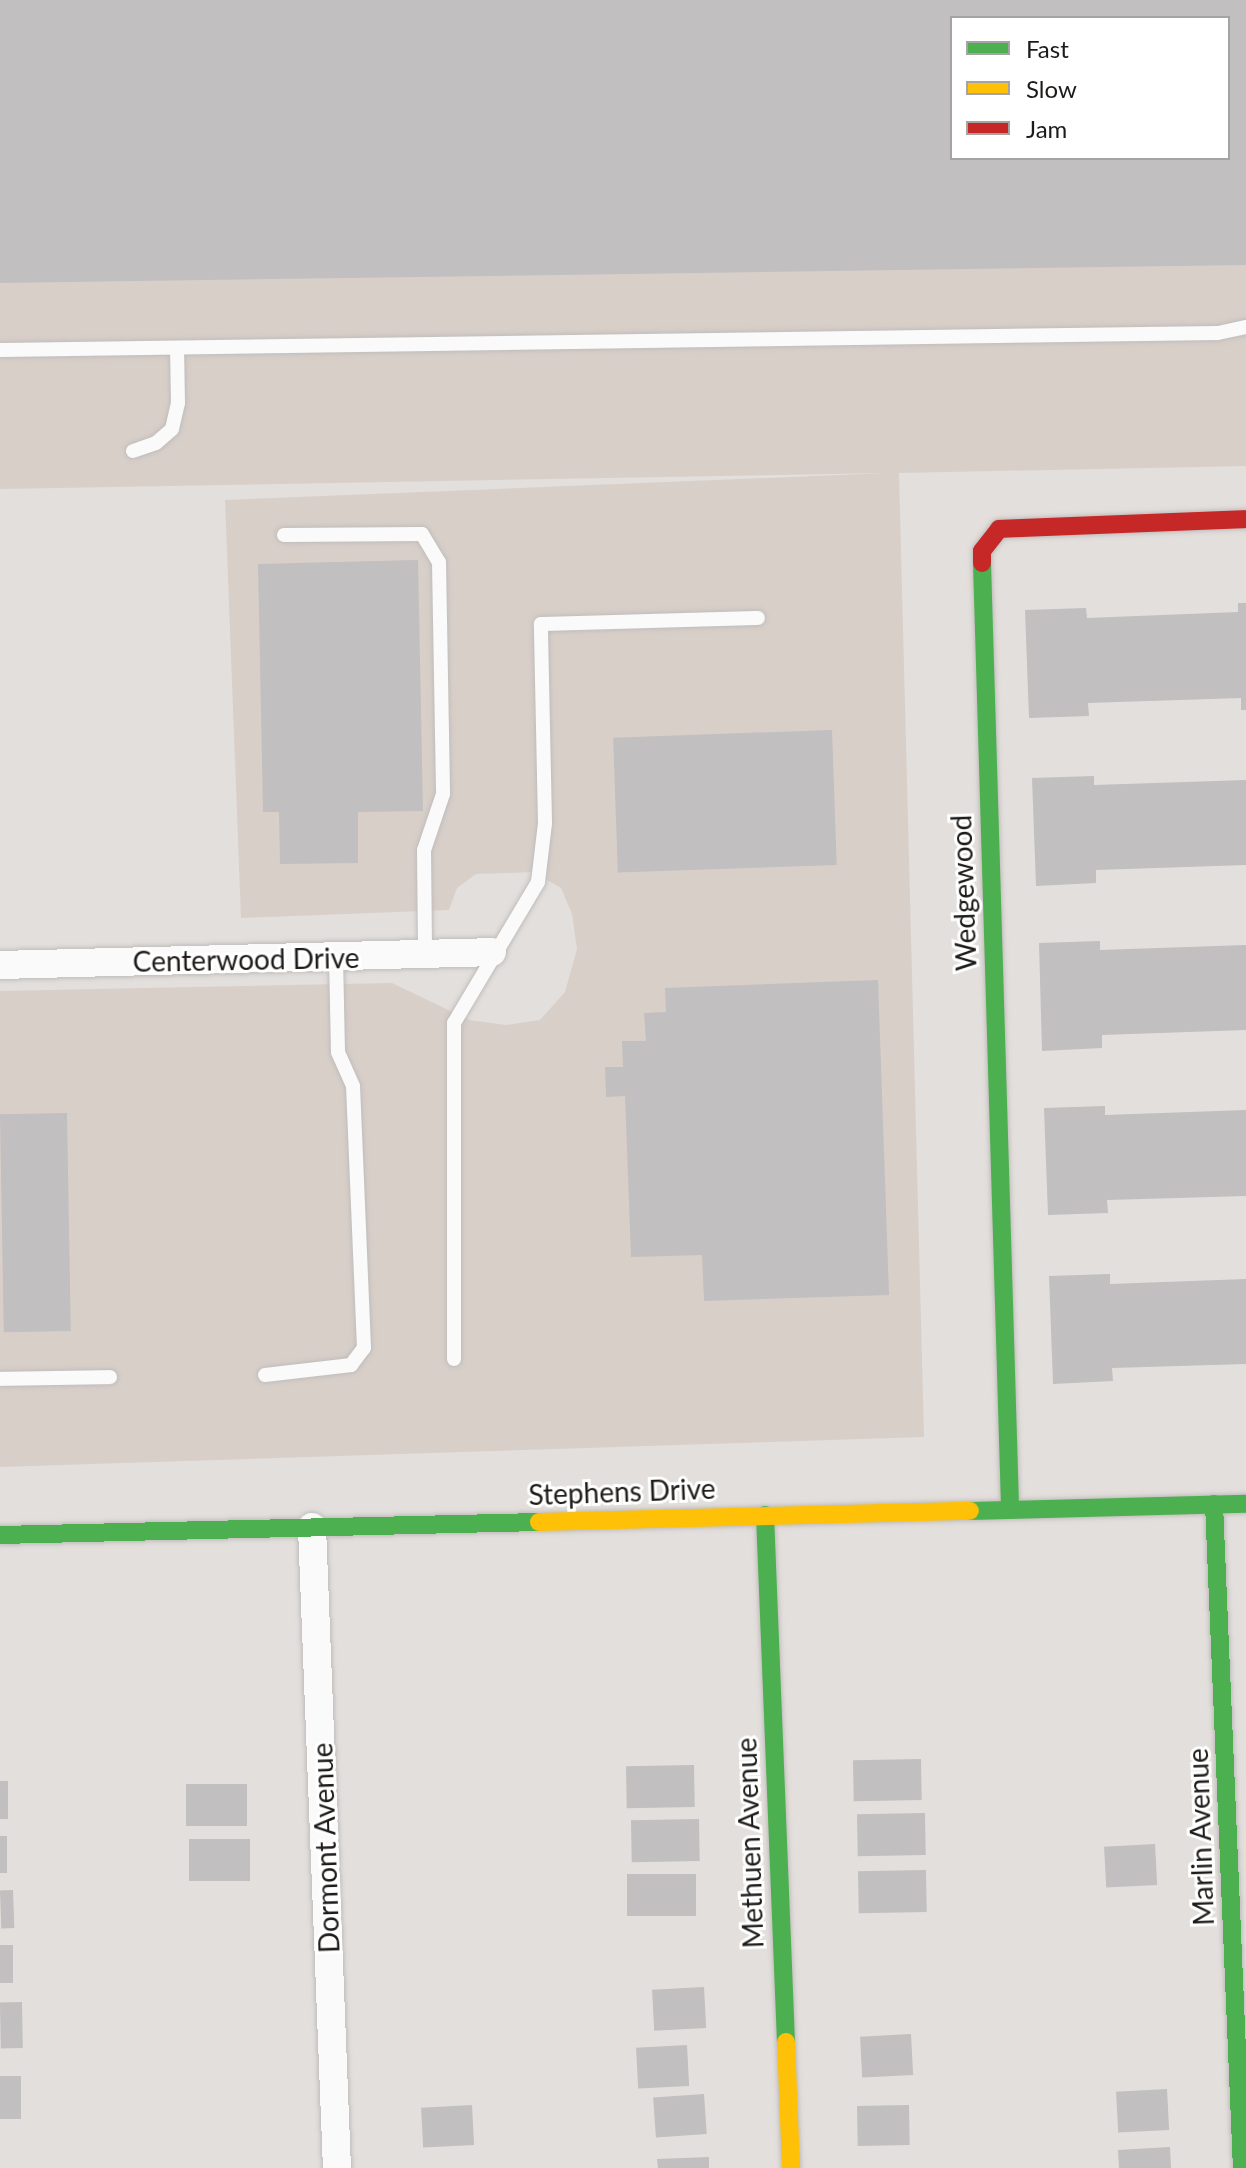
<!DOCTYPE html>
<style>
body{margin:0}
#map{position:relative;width:1246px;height:2168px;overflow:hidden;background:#e3dfdc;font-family:Lato,sans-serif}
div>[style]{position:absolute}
.built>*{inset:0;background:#d8cfc9}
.building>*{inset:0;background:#c1bfbf;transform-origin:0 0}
.roads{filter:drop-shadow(0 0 2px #c0bdbb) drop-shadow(0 0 2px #c0bdbb)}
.lane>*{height:14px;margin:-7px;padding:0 7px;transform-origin:7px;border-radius:7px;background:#fbfafa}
.street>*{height:28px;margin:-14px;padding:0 14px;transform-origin:14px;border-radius:14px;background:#fbfafa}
.fast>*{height:18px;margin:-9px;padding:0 9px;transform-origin:9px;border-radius:9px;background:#4caf50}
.slow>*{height:18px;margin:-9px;padding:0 9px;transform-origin:9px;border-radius:9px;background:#ffc107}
.jam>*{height:18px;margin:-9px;padding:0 9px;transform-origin:9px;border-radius:9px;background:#c62828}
span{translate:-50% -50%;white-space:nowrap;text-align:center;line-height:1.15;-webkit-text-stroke:6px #fff;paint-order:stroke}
.street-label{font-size:28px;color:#1d1b19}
.legend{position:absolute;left:950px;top:16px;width:280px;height:144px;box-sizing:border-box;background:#fff;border:2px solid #a5a4a3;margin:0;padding:10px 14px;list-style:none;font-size:24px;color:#1d1b19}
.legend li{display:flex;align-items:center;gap:16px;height:40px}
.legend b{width:40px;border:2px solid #a5a4a3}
</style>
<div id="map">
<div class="built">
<i style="clip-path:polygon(evenodd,0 0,1246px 0,1246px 466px,899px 473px,924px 1437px,0 1467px,0 991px,392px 983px,469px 1020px,506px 1025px,540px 1020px,565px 992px,577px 949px,572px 914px,561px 888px,533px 872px,476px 874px,457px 888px,449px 910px,241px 918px,225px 500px,888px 473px,0 489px,0 0,952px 18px,1228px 18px,1228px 158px,952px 158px,952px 18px)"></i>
</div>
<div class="building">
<i style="clip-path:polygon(evenodd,0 0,1246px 0,1246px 265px,0 283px,0 0,952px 18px,1228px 18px,1228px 158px,952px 158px,952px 18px)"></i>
<i style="clip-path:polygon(418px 560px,423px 811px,358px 812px,358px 863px,280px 864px,279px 812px,263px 812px,258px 564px)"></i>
<i style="clip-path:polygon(1238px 603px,1246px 603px,1246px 710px,1241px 710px,1241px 698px,1088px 703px,1089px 716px,1029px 718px,1025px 610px,1086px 608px,1087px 618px,1238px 612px)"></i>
<i style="left:832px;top:730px;width:135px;height:219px;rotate:88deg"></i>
<i style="clip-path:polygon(1094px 776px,1094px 785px,1246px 780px,1246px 865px,1096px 870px,1096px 883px,1036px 886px,1032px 778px)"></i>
<i style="clip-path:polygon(1100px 941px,1100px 950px,1246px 945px,1246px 1030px,1102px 1035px,1102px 1048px,1042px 1051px,1039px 943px)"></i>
<i style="clip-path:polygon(878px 980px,889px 1295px,704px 1301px,702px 1255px,631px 1257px,625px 1096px,606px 1097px,605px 1067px,623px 1067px,622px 1041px,646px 1041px,644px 1013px,666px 1012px,665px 988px)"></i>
<i style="clip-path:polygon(1105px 1106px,1105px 1115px,1246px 1110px,1246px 1196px,1107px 1200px,1108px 1213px,1048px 1215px,1044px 1108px)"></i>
<i style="left:67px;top:1113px;width:218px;height:67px;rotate:89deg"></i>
<i style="clip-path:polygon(1110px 1274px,1110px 1284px,1246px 1279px,1246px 1364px,1112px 1368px,1113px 1381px,1053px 1384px,1049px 1276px)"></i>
<i style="left:921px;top:1759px;width:41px;height:68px;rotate:89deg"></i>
<i style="left:694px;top:1765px;width:42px;height:68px;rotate:89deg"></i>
<i style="left:0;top:1781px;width:8px;height:38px"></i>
<i style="left:186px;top:1784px;width:61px;height:42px"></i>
<i style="left:925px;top:1813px;width:42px;height:68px;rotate:89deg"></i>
<i style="left:699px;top:1819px;width:42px;height:68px;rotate:89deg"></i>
<i style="left:0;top:1836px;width:7px;height:37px"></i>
<i style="left:250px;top:1839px;width:42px;height:61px;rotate:90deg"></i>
<i style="left:1155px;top:1844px;width:41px;height:51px;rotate:87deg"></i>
<i style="left:926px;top:1870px;width:42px;height:68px;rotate:89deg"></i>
<i style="left:696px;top:1874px;width:42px;height:69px;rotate:90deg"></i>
<i style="left:13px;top:1890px;width:38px;height:13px;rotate:88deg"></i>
<i style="left:0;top:1945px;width:13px;height:38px"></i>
<i style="left:704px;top:1987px;width:41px;height:52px;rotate:87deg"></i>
<i style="left:22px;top:2002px;width:46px;height:22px;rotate:89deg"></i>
<i style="left:911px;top:2034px;width:41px;height:51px;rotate:87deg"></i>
<i style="left:687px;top:2045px;width:41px;height:51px;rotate:87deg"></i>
<i style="left:0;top:2076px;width:21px;height:43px"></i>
<i style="left:1167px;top:2089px;width:41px;height:51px;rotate:87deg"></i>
<i style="left:704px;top:2094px;width:40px;height:51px;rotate:86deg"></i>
<i style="left:472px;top:2105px;width:40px;height:51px;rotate:87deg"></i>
<i style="left:909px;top:2105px;width:40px;height:52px;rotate:89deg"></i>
<i style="clip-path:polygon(1170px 2147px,1171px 2168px,1119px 2168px,1118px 2150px)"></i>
<i style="clip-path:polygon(709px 2157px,709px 2168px,658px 2168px,657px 2159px)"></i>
</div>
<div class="roads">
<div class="lane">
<i style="left:0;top:350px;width:1218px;rotate:-0.8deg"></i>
<i style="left:1218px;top:333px;width:29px;rotate:-12deg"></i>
<i style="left:133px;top:451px;width:24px;rotate:-19deg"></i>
<i style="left:156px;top:443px;width:21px;rotate:-41deg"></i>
<i style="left:172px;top:429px;width:27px;rotate:-77deg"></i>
<i style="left:178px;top:403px;width:55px;rotate:-91deg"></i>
<i style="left:284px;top:535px;width:138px;rotate:-0.4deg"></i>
<i style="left:422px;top:534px;width:33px;rotate:59deg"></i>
<i style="left:439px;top:562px;width:232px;rotate:89deg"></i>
<i style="left:443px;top:794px;width:59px;rotate:108.7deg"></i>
<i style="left:424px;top:850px;width:104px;rotate:89.4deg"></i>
<i style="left:454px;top:1359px;width:336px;rotate:-90deg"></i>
<i style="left:454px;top:1023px;width:164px;rotate:-59.2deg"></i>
<i style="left:538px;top:882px;width:59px;rotate:-83.2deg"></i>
<i style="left:545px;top:823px;width:199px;rotate:-91.2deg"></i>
<i style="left:541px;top:624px;width:217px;rotate:-1.6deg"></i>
<i style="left:265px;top:1375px;width:87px;rotate:-6.6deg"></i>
<i style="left:351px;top:1365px;width:21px;rotate:-53deg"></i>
<i style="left:364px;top:1348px;width:262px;rotate:-92.4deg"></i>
<i style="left:353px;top:1086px;width:37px;rotate:-114deg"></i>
<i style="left:338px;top:1052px;width:95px;rotate:-91.2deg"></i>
<i style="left:0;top:1379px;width:110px;rotate:-1deg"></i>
</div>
<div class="street">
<i style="left:0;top:965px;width:492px;rotate:-1.5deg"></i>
<i style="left:312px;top:1527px;width:641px;rotate:87.77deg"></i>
</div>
<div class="fast">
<i style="left:982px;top:563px;width:946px;rotate:88.3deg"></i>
<i style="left:1214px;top:1504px;width:665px;rotate:87.59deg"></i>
<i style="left:970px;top:1511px;width:276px;rotate:-1.5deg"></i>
<i style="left:765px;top:1515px;width:527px;rotate:87.72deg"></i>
<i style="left:0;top:1535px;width:539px;rotate:-1.38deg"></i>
</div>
<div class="slow">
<i style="left:539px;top:1522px;width:431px;rotate:-1.5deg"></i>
<i style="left:786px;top:2042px;width:126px;rotate:87.7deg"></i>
</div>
<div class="jam">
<i style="left:982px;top:563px;width:12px;rotate:-90deg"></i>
<i style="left:982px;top:551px;width:28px;rotate:-52deg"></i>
<i style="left:999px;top:529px;width:247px;rotate:-2.3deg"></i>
</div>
</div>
<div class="street-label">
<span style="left:963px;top:893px;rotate:-92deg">Wedgewood</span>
<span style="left:246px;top:959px;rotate:-1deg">Centerwood Drive</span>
<span style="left:622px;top:1491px;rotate:-2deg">Stephens Drive</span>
<span style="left:1200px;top:1837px;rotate:-92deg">Marlin Avenue</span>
<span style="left:749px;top:1843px;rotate:-92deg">Methuen Avenue</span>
<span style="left:325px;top:1848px;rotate:-92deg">Dormont Avenue</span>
</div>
<ul class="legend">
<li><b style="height:10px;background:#4caf50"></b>Fast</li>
<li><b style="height:10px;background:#ffc107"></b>Slow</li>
<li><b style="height:10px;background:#c62828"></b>Jam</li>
</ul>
</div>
